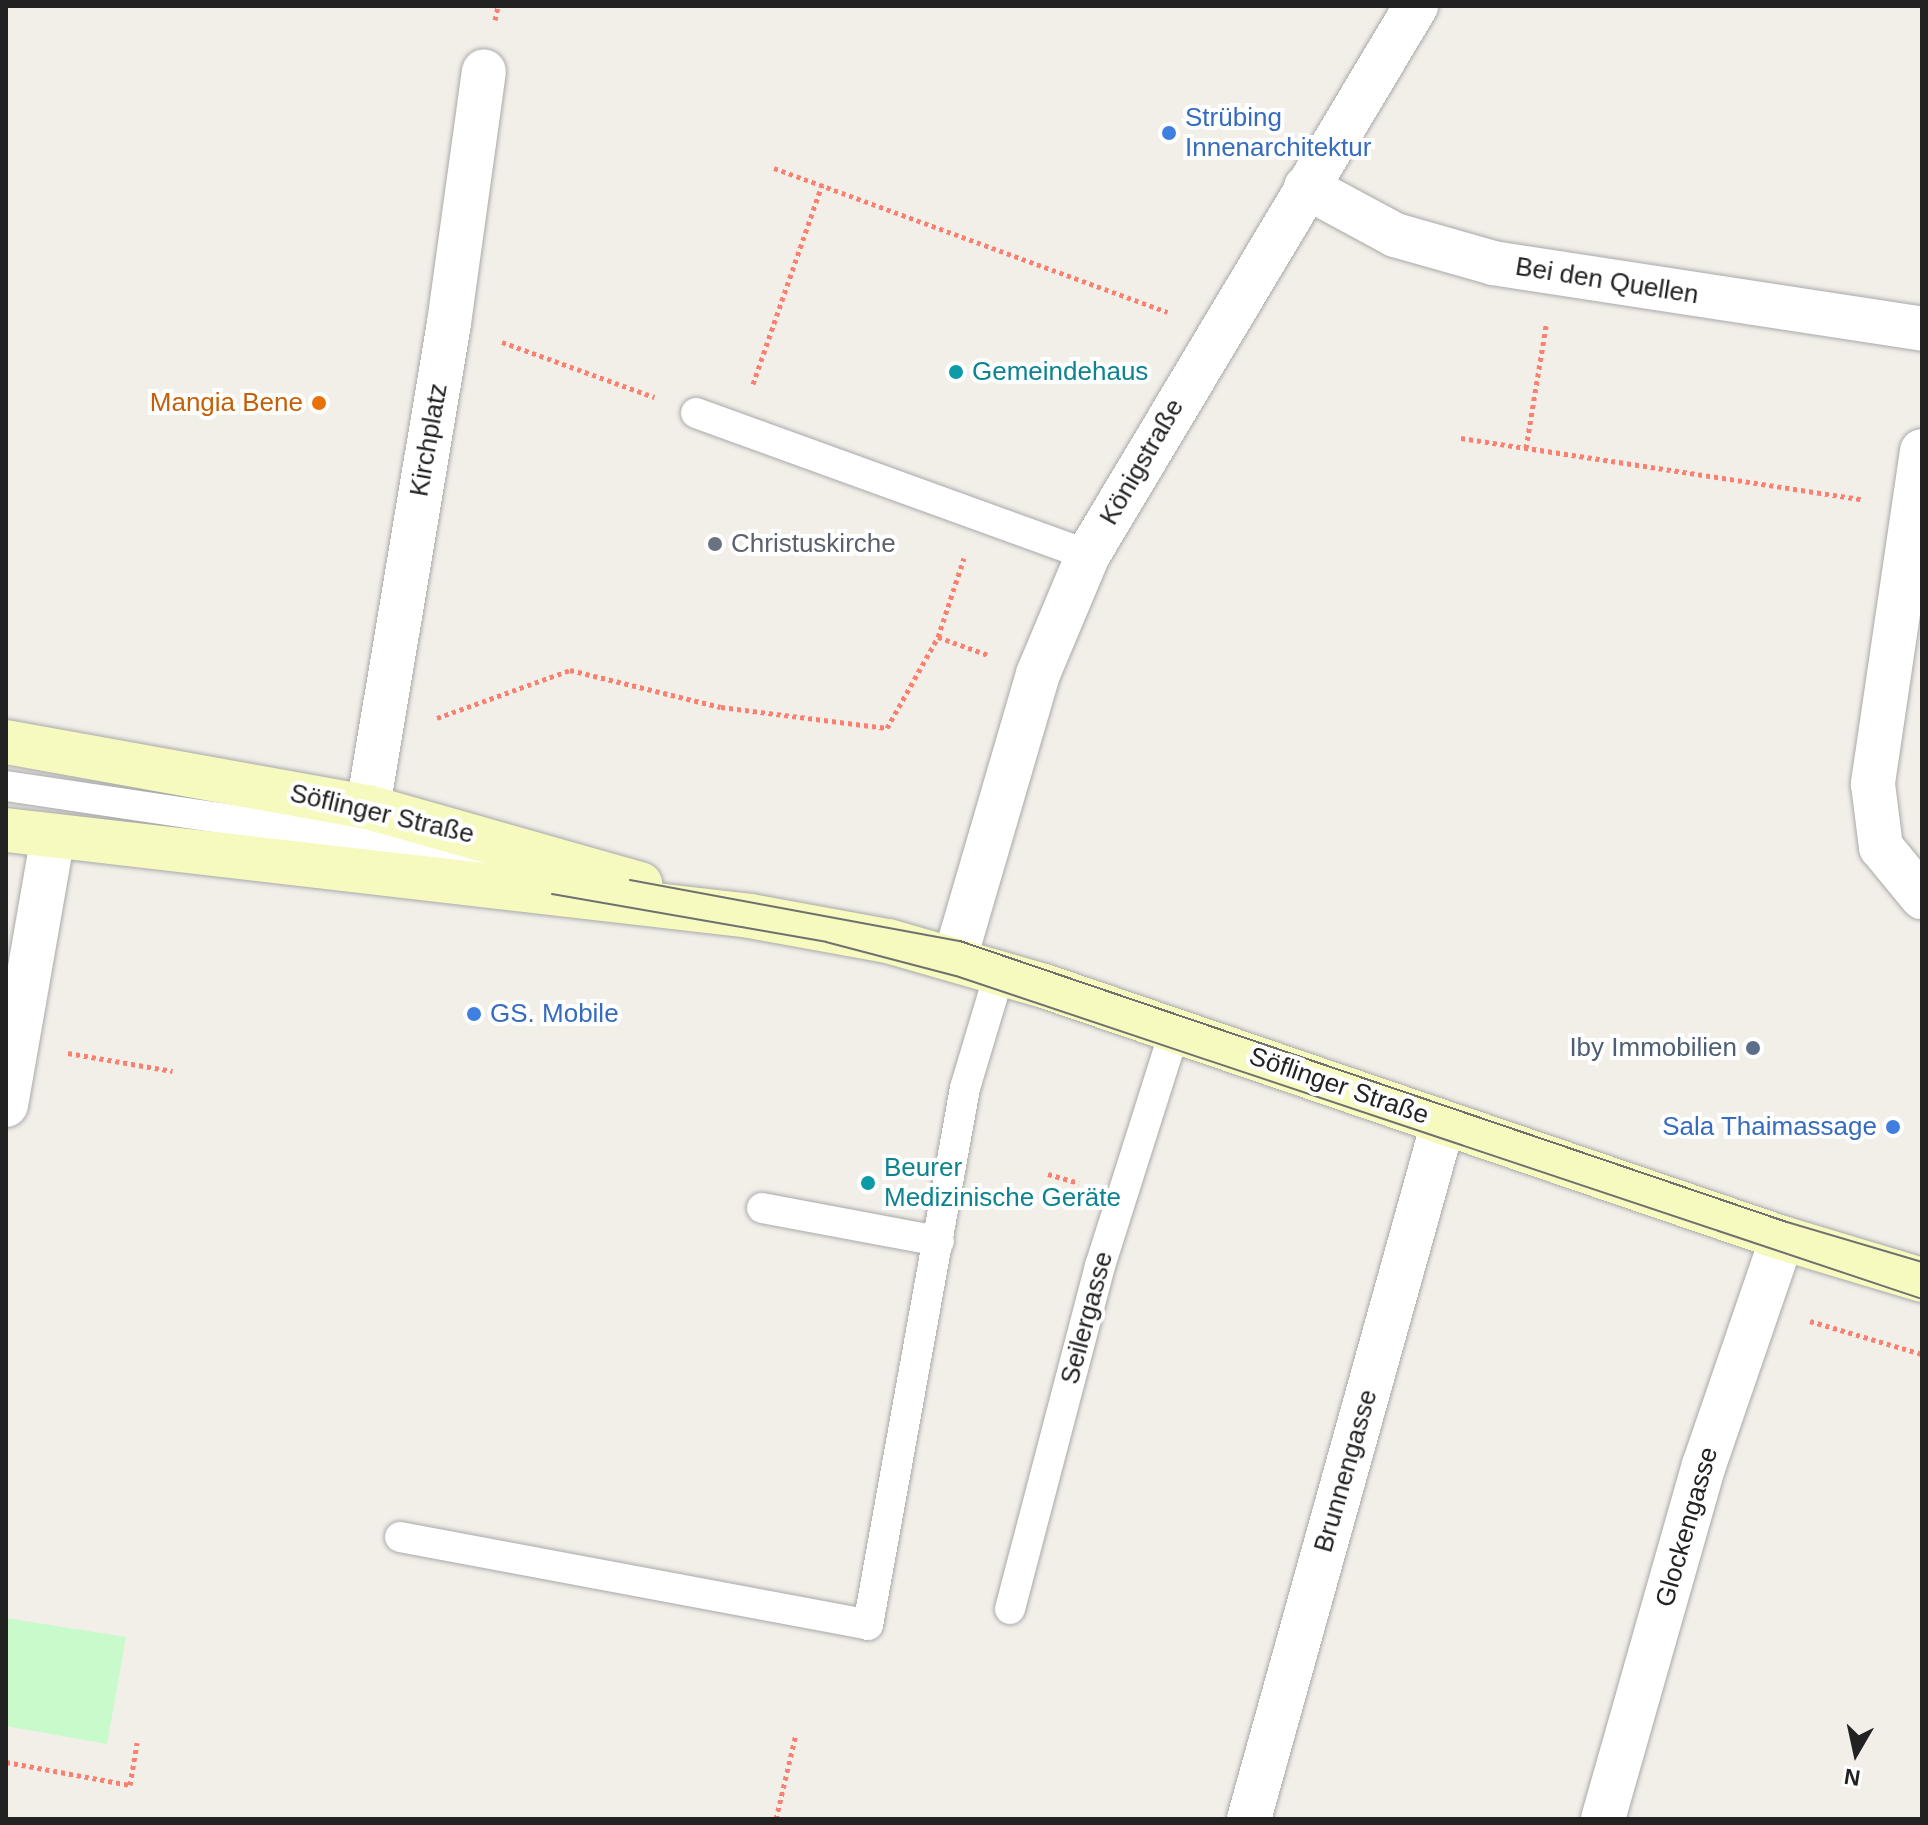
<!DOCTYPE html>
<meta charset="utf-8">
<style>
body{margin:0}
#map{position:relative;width:1928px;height:1825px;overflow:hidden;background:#f2efe9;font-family:Helvetica,sans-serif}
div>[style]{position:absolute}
.park>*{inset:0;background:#c8facc}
.path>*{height:5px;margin-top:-2.5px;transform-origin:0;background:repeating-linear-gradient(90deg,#fa8072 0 4px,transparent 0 8px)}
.roads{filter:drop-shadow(0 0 2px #a9a9a9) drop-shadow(0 0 2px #a9a9a9)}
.lane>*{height:30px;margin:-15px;padding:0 15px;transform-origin:15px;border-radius:15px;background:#fff}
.street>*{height:44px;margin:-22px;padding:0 22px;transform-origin:22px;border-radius:22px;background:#fff}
.secondary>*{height:44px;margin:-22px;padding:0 22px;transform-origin:22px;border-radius:22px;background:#f7fabf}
.tram>*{height:2px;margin:-1px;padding:0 1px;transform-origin:1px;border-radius:1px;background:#707070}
.dots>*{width:22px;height:22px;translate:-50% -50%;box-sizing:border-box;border:4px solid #fff;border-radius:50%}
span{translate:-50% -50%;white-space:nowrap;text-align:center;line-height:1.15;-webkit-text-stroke:8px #fff;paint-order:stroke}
.shop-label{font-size:26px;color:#366cbe}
.left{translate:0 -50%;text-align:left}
.right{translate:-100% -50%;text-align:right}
.street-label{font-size:26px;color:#222}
.culture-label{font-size:26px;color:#0d838f}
.food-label{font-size:26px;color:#c56008}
.worship-label{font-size:26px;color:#5b616d}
.service-label{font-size:26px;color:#4e5e75}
.frame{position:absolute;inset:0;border:8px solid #222;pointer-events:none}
.north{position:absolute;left:1816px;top:1713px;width:80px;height:80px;-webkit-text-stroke:6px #fff;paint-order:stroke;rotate:189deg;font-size:22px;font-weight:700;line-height:32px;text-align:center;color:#222}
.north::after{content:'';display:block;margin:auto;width:28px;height:36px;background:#222;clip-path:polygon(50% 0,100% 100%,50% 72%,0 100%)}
</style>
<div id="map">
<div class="park">
<i style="clip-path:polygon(6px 1618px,126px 1637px,107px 1744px,6px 1726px)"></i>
</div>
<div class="path">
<i style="left:495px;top:20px;width:14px;rotate:-78deg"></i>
<i style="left:774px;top:168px;width:419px;rotate:20.1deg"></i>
<i style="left:502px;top:342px;width:162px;rotate:19.9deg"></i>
<i style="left:753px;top:384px;width:211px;rotate:-70.9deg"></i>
<i style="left:1461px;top:438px;width:405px;rotate:8.7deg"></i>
<i style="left:1526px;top:448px;width:124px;rotate:-80.7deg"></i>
<i style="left:938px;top:637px;width:83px;rotate:-71.8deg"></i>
<i style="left:437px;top:718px;width:141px;rotate:-19.8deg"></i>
<i style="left:570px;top:670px;width:155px;rotate:13.8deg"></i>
<i style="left:721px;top:707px;width:167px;rotate:7.2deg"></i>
<i style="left:887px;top:728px;width:104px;rotate:-60.7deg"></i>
<i style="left:938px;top:637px;width:53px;rotate:19.8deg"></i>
<i style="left:68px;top:1053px;width:106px;rotate:9.8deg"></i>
<i style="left:1048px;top:1174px;width:32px;rotate:16deg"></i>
<i style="left:1810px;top:1321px;width:117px;rotate:16.4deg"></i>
<i style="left:6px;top:1762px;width:126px;rotate:10.5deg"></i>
<i style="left:130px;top:1785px;width:43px;rotate:-80.5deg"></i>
<i style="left:776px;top:1819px;width:87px;rotate:-76.8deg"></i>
</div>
<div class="roads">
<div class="lane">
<i style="left:696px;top:413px;width:417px;rotate:19.9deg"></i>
<i style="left:6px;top:786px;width:481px;rotate:8.5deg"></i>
<i style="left:762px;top:1208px;width:180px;rotate:10.6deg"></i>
<i style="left:400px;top:1537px;width:476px;rotate:10.6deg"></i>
<i style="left:868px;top:1625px;width:546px;rotate:-79.76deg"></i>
<i style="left:965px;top:1088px;width:122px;rotate:-73.3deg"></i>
<i style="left:1010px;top:1609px;width:355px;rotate:-75.3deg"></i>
<i style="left:1100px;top:1266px;width:248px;rotate:-72.4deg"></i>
</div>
<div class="street">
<i style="left:1306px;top:187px;width:101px;rotate:28.3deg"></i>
<i style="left:1395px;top:235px;width:102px;rotate:15.9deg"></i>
<i style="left:1493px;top:263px;width:434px;rotate:8.7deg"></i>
<i style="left:1922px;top:451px;width:337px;rotate:98.4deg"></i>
<i style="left:1873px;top:784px;width:64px;rotate:82.8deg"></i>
<i style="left:1881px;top:847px;width:65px;rotate:50.6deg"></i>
<i style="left:368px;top:807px;width:491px;rotate:-80.5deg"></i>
<i style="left:449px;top:323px;width:254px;rotate:-82.1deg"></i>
<i style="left:955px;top:958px;width:296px;rotate:-73.7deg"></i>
<i style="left:1038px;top:674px;width:129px;rotate:-67.2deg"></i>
<i style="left:1088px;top:555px;width:640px;rotate:-59.14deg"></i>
<i style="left:6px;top:1105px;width:273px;rotate:-80.1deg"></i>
<i style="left:1249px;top:1819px;width:723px;rotate:-74.42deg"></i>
<i style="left:1603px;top:1819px;width:368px;rotate:-74.1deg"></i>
<i style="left:1704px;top:1465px;width:240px;rotate:-71deg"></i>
</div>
<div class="secondary">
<i style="left:6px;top:742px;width:368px;rotate:10.2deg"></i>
<i style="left:368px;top:807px;width:283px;rotate:15.8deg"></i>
<i style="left:6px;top:830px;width:749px;rotate:6.59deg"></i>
<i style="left:750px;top:916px;width:140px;rotate:10.3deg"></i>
<i style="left:888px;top:941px;width:162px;rotate:16.1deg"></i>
<i style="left:1044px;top:986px;width:780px;rotate:18.85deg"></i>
<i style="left:1782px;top:1238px;width:146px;rotate:16.7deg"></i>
</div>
</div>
<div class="tram">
<i style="left:630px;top:880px;width:336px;rotate:10.5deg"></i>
<i style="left:960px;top:941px;width:873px;rotate:18.77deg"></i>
<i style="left:1787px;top:1222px;width:141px;rotate:16.5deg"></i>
<i style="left:552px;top:894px;width:278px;rotate:9.9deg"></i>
<i style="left:826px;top:942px;width:134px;rotate:14.7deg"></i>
<i style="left:956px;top:976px;width:1019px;rotate:18.49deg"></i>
</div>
<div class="dots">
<i style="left:1169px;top:133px;background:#3f7fe0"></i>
<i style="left:956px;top:372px;background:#0f9aa8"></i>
<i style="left:319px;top:403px;background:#e8710a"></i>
<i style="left:715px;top:544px;background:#6b7280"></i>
<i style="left:474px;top:1014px;background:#3f7fe0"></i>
<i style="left:1753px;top:1048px;background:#5c6f8a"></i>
<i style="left:1893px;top:1127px;background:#3f7fe0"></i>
<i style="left:868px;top:1183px;background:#0f9aa8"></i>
</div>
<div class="shop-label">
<span class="left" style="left:1185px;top:133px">Strübing<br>Innenarchitektur</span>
<span class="left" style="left:490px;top:1014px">GS. Mobile</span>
<span class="right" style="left:1877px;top:1127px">Sala Thaimassage</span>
</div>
<div class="street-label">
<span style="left:1607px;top:281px;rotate:9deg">Bei den Quellen</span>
<span style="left:429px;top:440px;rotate:-80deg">Kirchplatz</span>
<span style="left:1142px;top:462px;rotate:-60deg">Königstraße</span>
<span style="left:382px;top:814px;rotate:13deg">Söflinger Straße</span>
<span style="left:1339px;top:1086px;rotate:19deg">Söflinger Straße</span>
<span style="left:1087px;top:1318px;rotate:-75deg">Seilergasse</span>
<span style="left:1346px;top:1471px;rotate:-74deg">Brunnengasse</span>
<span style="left:1687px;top:1527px;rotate:-74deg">Glockengasse</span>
</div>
<div class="culture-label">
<span class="left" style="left:972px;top:372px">Gemeindehaus</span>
<span class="left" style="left:884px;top:1183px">Beurer<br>Medizinische Geräte</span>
</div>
<div class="food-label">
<span class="right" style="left:303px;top:403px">Mangia Bene</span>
</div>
<div class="worship-label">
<span class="left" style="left:731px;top:544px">Christuskirche</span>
</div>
<div class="service-label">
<span class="right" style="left:1737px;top:1048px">Iby Immobilien</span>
</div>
<div class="frame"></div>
<div class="north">N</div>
</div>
